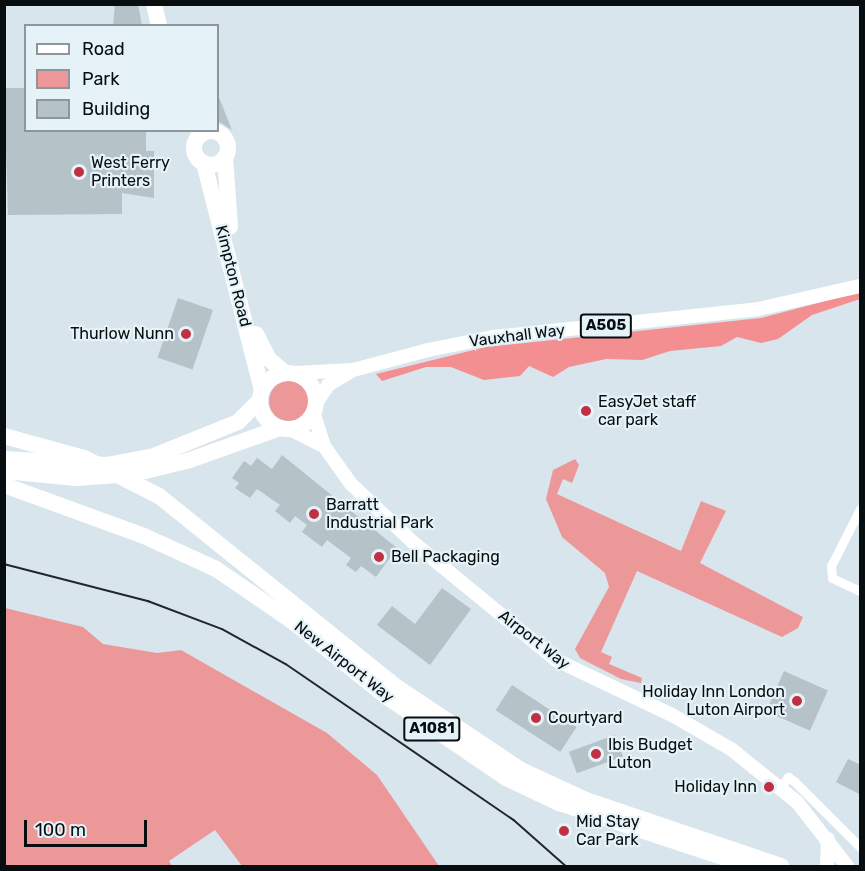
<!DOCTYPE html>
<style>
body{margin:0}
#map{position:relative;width:865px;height:871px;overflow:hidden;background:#d8e5ec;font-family:Rubik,sans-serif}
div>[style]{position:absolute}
.green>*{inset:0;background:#ec9899}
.round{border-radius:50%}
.forest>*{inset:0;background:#f38e91}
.building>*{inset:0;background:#b5c2c8;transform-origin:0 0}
.street>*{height:9px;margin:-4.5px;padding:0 4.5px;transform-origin:4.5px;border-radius:4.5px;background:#fff}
.primary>*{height:14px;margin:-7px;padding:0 7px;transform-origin:7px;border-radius:7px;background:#fff}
.highway>*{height:16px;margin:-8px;padding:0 8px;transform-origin:8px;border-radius:8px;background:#fff}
.highway>.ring{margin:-8px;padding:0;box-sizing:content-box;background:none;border:16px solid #fff;border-radius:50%}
.tram>*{height:1.5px;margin:-0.75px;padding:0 0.75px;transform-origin:0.75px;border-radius:0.75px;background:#212729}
.dots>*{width:16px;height:16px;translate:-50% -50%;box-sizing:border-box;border:3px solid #e5f3f9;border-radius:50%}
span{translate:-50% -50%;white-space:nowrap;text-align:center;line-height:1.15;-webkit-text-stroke:4.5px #e5f3f9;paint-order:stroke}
.shield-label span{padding:2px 4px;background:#e5f3f9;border:2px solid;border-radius:4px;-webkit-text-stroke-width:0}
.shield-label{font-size:15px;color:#080d0f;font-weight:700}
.poi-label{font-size:16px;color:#080d0f}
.left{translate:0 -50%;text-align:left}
.right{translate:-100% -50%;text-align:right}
.street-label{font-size:16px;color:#080d0f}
.frame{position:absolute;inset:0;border:6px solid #080d0f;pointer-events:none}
.legend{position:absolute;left:24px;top:24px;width:195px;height:108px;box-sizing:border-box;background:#e5f3f9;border:2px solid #8d979b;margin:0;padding:8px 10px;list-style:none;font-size:18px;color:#080d0f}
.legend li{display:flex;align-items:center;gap:12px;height:30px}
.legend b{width:30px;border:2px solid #8d979b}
.scale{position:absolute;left:24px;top:820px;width:123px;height:27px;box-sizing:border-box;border:3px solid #080d0f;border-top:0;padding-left:8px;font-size:18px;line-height:21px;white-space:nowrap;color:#080d0f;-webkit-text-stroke:4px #e5f3f9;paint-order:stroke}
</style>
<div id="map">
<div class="green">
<i class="round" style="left:269px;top:381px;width:40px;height:40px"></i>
<i style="clip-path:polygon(575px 459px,579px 465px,572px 483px,563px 479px,557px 494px,681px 551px,701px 501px,726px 511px,700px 563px,803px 617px,798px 628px,782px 637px,637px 571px,601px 652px,612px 657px,609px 664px,642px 678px,641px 683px,621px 679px,580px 658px,575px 649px,609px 587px,605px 573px,562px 537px,546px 499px,553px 470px)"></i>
<i style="clip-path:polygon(5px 608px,83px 627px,103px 644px,157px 653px,181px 650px,327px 733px,377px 775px,439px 866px,242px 866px,215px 830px,169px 861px,172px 866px,5px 866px)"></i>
</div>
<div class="forest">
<i style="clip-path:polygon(860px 292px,860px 299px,812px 315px,778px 339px,761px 343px,737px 337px,721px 346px,670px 351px,642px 360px,606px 359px,569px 367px,553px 377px,529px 366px,520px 376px,484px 380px,451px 367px,426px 367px,382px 381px,376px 374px,486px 347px,761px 318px)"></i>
</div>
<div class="building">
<i style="clip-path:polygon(115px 4px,138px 4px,142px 26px,113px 26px)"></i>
<i style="clip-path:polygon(4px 88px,26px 88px,26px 130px,146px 130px,146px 151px,154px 151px,154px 198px,122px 193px,122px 214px,8px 215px)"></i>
<i style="clip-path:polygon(218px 95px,232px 130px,218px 121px)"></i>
<i style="left:178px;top:298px;width:37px;height:63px;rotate:19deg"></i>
<i style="clip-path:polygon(282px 455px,397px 548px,376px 577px,361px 566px,356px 572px,346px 565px,351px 558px,327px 540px,322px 547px,302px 532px,307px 525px,295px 516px,290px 523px,275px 511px,280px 505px,257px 489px,250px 498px,235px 488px,239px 483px,232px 478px,244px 461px,251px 466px,257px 458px,272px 469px)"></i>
<i style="clip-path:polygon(442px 588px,471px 609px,430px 665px,377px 625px,392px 606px,415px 624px)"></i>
<i style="left:784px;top:671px;width:48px;height:44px;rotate:24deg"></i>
<i style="left:512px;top:685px;width:77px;height:30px;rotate:33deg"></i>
<i style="left:615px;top:735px;width:23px;height:49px;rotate:70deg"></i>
<i style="clip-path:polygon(848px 759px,861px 765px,861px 795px,836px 782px)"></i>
</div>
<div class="street">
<i style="left:860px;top:509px;width:64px;rotate:117deg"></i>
<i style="left:831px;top:566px;width:12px;rotate:85deg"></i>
<i style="left:832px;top:578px;width:31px;rotate:25deg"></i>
<i style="left:780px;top:788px;width:14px;rotate:-54deg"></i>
<i style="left:788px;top:777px;width:7px;rotate:34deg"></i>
<i style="left:794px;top:781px;width:93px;rotate:45deg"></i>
</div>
<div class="primary">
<i style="left:295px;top:373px;width:58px;rotate:-3deg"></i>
<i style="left:316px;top:403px;width:22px;rotate:-56deg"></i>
<i style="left:328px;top:385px;width:29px;rotate:-31deg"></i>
<i style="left:353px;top:370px;width:78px;rotate:-14.9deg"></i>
<i style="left:428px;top:350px;width:66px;rotate:-11.3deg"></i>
<i style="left:493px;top:337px;width:266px;rotate:-6deg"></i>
<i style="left:758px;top:309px;width:105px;rotate:-12.7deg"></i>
<i style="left:313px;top:412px;width:36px;rotate:72deg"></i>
<i style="left:324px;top:446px;width:47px;rotate:54.6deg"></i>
<i style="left:351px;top:484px;width:88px;rotate:43.2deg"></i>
<i style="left:415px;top:544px;width:183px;rotate:39.4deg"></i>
<i style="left:556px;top:660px;width:128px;rotate:25.4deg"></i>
<i style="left:672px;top:715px;width:68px;rotate:30deg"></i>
<i style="left:731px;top:749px;width:85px;rotate:38.8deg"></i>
<i style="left:797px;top:802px;width:81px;rotate:52deg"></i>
<i style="left:290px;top:429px;width:38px;rotate:27deg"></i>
<i style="left:827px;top:866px;width:27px;rotate:-88deg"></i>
</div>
<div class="highway">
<i style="left:154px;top:4px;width:23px;rotate:77deg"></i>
<i class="ring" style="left:194px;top:131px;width:18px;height:18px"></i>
<i style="left:225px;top:157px;width:70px;rotate:85.9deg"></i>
<i style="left:204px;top:163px;width:234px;rotate:75.7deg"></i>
<i style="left:256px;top:334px;width:28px;rotate:63deg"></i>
<i style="left:269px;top:359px;width:21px;rotate:41deg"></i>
<i class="ring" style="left:260px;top:373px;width:40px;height:40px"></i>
<i style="left:4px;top:436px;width:83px;rotate:15.4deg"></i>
<i style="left:84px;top:458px;width:84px;rotate:26.9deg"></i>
<i style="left:159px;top:496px;width:307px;rotate:38.8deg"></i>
<i style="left:398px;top:688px;width:148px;rotate:33.7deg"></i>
<i style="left:521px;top:770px;width:72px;rotate:24.8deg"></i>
<i style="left:586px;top:800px;width:206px;rotate:18.7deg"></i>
<i style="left:4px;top:459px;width:103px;rotate:3.3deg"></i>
<i style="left:107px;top:465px;width:48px;rotate:-10.8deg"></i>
<i style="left:154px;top:456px;width:91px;rotate:-22deg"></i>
<i style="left:238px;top:422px;width:31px;rotate:-45deg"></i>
<i style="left:4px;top:471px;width:72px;rotate:5.6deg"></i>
<i style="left:76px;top:478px;width:57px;rotate:-4deg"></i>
<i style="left:133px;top:474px;width:59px;rotate:-13.8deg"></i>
<i style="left:190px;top:460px;width:96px;rotate:-19.6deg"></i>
<i style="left:4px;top:485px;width:149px;rotate:20deg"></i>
<i style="left:144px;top:536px;width:79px;rotate:24.6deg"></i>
<i style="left:216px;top:569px;width:92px;rotate:34.4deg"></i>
<i style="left:292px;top:621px;width:122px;rotate:38.7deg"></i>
<i style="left:387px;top:697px;width:144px;rotate:34.2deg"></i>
<i style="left:506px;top:778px;width:59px;rotate:25.3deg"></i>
<i style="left:559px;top:803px;width:200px;rotate:18.3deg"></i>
</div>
<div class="tram">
<i style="left:4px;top:564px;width:149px;rotate:14.4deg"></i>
<i style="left:148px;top:601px;width:79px;rotate:20.7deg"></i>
<i style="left:222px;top:629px;width:73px;rotate:28.7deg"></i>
<i style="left:286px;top:664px;width:276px;rotate:34.4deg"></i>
<i style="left:514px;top:820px;width:69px;rotate:41.5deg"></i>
</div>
<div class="dots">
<i style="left:79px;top:172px;background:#c03043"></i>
<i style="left:186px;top:334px;background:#c03043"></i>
<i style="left:586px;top:411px;background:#c03043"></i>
<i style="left:314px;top:514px;background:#c03043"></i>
<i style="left:379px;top:557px;background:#c03043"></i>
<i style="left:797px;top:701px;background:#c03043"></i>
<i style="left:536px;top:718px;background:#c03043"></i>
<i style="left:596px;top:754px;background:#c03043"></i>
<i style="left:769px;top:787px;background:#c03043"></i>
<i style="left:564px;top:831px;background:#c03043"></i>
</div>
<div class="shield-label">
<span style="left:606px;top:326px">A505</span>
<span style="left:432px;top:729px">A1081</span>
</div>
<div class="poi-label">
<span class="left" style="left:91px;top:172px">West Ferry<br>Printers</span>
<span class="right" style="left:174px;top:334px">Thurlow Nunn</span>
<span class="left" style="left:598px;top:411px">EasyJet staff<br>car park</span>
<span class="left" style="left:326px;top:514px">Barratt<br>Industrial Park</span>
<span class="left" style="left:391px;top:557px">Bell Packaging</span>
<span class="right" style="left:785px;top:701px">Holiday Inn London<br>Luton Airport</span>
<span class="left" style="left:548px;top:718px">Courtyard</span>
<span class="left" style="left:608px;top:754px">Ibis Budget<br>Luton</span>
<span class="right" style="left:757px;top:787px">Holiday Inn</span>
<span class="left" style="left:576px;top:831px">Mid Stay<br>Car Park</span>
</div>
<div class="street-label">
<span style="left:233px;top:276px;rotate:76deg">Kimpton Road</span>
<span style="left:517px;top:336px;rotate:-7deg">Vauxhall Way</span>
<span style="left:534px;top:640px;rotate:38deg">Airport Way</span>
<span style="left:344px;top:662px;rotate:38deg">New Airport Way</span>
</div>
<div class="frame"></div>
<ul class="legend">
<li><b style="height:8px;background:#fff"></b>Road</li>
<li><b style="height:16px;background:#ec9899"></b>Park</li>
<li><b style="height:16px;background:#b5c2c8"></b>Building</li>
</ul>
<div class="scale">100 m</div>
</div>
